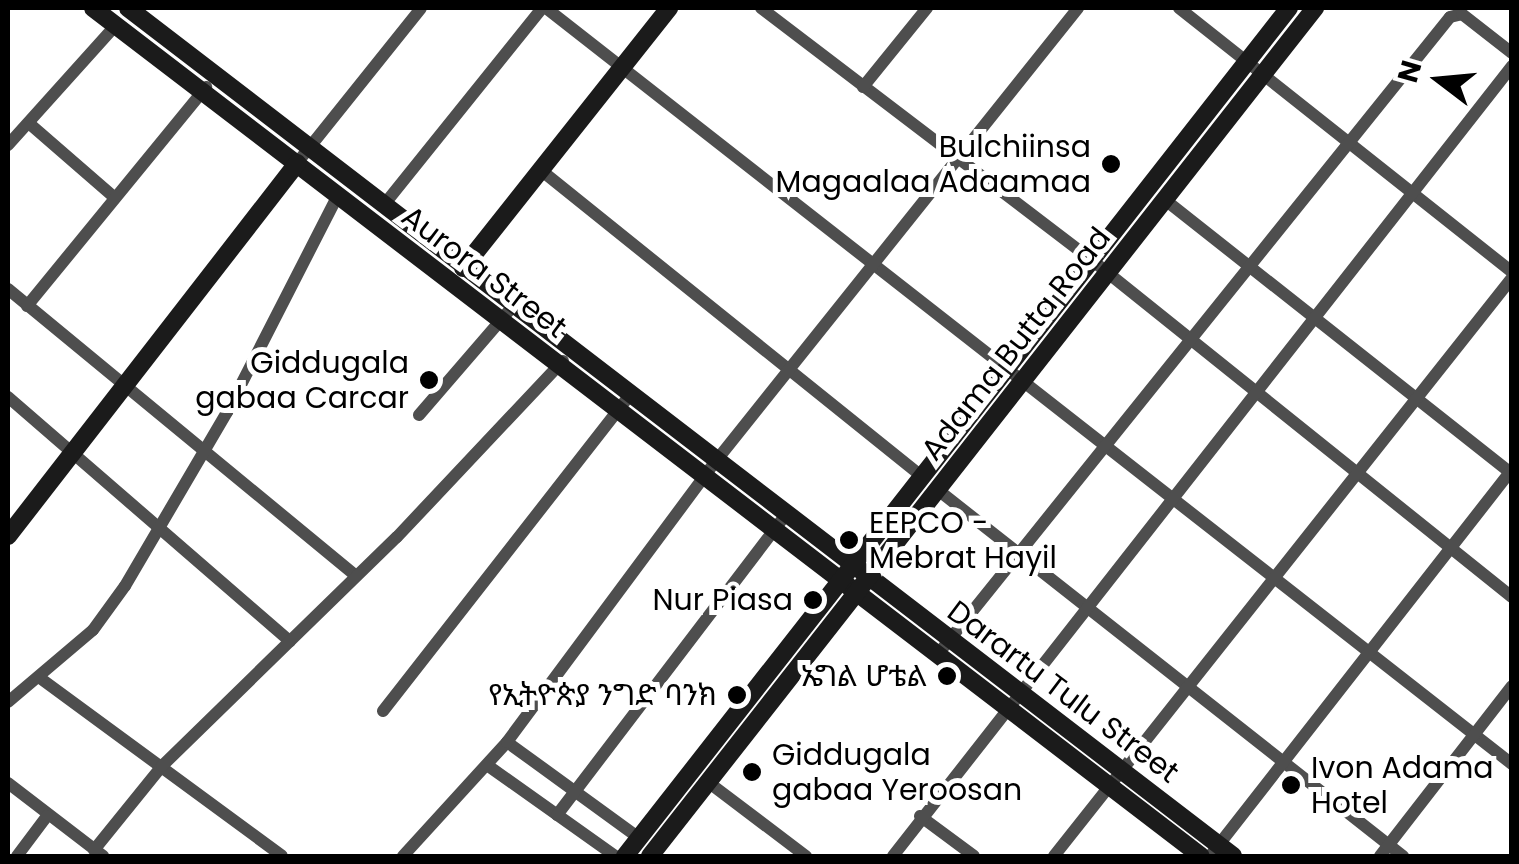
<!DOCTYPE html>
<meta charset="utf-8">
<style>
body{margin:0}
#map{position:relative;width:1519px;height:864px;overflow:hidden;background:#fff;font-family:Poppins,"Noto Sans Ethiopic",sans-serif}
div>[style]{position:absolute}
.street>*{height:12px;margin:-6px;padding:0 6px;transform-origin:6px;border-radius:6px;background:#4e4e4e}
.secondary>*{height:18px;margin:-9px;padding:0 9px;transform-origin:9px;border-radius:9px;background:#1b1b1b}
.dots>*{width:28px;height:28px;translate:-50% -50%;box-sizing:border-box;border:5px solid #fff;border-radius:50%}
span{translate:-50% -50%;white-space:nowrap;text-align:center;line-height:1.15;-webkit-text-stroke:10px #fff;paint-order:stroke}
.poi-label{font-size:30px;color:#000}
.right{translate:-100% -50%;text-align:right}
.left{translate:0 -50%;text-align:left}
.street-label{font-size:30px;color:#000}
.frame{position:absolute;inset:0;border:10px solid #000;pointer-events:none}
.north{position:absolute;left:1389px;top:30px;width:100px;height:100px;-webkit-text-stroke:8px #fff;paint-order:stroke;rotate:286deg;font-size:28px;font-weight:700;line-height:40px;text-align:center;color:#000}
.north::after{content:'';display:block;margin:auto;width:35px;height:45px;background:#000;clip-path:polygon(50% 0,100% 100%,50% 72%,0 100%)}
</style>
<div id="map">
<div class="street">
<i style="left:546px;top:8px;width:1227px;rotate:38.05deg"></i>
<i style="left:761px;top:8px;width:417px;rotate:37.3deg"></i>
<i style="left:1093px;top:261px;width:537px;rotate:38.73deg"></i>
<i style="left:1179px;top:8px;width:425px;rotate:38.4deg"></i>
<i style="left:863px;top:87px;width:102px;rotate:-51deg"></i>
<i style="left:31px;top:125px;width:111px;rotate:41deg"></i>
<i style="left:8px;top:145px;width:161px;rotate:-48deg"></i>
<i style="left:297px;top:163px;width:198px;rotate:-51.3deg"></i>
<i style="left:542px;top:171px;width:487px;rotate:38.8deg"></i>
<i style="left:1164px;top:199px;width:444px;rotate:38.3deg"></i>
<i style="left:383px;top:206px;width:254px;rotate:-51.2deg"></i>
<i style="left:8px;top:289px;width:451px;rotate:39.5deg"></i>
<i style="left:27px;top:306px;width:283px;rotate:-50.7deg"></i>
<i style="left:8px;top:397px;width:373px;rotate:40.9deg"></i>
<i style="left:419px;top:415px;width:144px;rotate:-49.2deg"></i>
<i style="left:938px;top:490px;width:592px;rotate:38.21deg"></i>
<i style="left:938px;top:654px;width:817px;rotate:-51.21deg"></i>
<i style="left:1450px;top:17px;width:12px;rotate:-14deg"></i>
<i style="left:1462px;top:14px;width:63px;rotate:38deg"></i>
<i style="left:40px;top:678px;width:300px;rotate:36.3deg"></i>
<i style="left:8px;top:702px;width:111px;rotate:-40.3deg"></i>
<i style="left:93px;top:630px;width:54px;rotate:-54deg"></i>
<i style="left:125px;top:586px;width:202px;rotate:-59.6deg"></i>
<i style="left:227px;top:412px;width:244px;rotate:-62.9deg"></i>
<i style="left:383px;top:711px;width:401px;rotate:-52deg"></i>
<i style="left:507px;top:742px;width:163px;rotate:36deg"></i>
<i style="left:487px;top:765px;width:157px;rotate:35.4deg"></i>
<i style="left:708px;top:782px;width:123px;rotate:37.1deg"></i>
<i style="left:8px;top:783px;width:120px;rotate:37.5deg"></i>
<i style="left:557px;top:815px;width:378px;rotate:-52.7deg"></i>
<i style="left:920px;top:816px;width:67px;rotate:36.5deg"></i>
<i style="left:94px;top:850px;width:108px;rotate:-51deg"></i>
<i style="left:162px;top:766px;width:328px;rotate:-44.3deg"></i>
<i style="left:397px;top:537px;width:242px;rotate:-46.7deg"></i>
<i style="left:17px;top:856px;width:50px;rotate:-53.1deg"></i>
<i style="left:403px;top:856px;width:154px;rotate:-47.6deg"></i>
<i style="left:507px;top:742px;width:350px;rotate:-53.4deg"></i>
<i style="left:716px;top:461px;width:580px;rotate:-51.37deg"></i>
<i style="left:893px;top:856px;width:1004px;rotate:-51.92deg"></i>
<i style="left:1054px;top:856px;width:737px;rotate:-51.61deg"></i>
<i style="left:1210px;top:856px;width:490px;rotate:-52deg"></i>
<i style="left:1380px;top:856px;width:215px;rotate:-52.2deg"></i>
</div>
<div class="secondary">
<i style="left:93px;top:8px;width:1395px;rotate:37.43deg"></i>
<i style="left:128px;top:8px;width:1393px;rotate:37.5deg"></i>
<i style="left:463px;top:268px;width:332px;rotate:-51.6deg"></i>
<i style="left:8px;top:536px;width:472px;rotate:-52.2deg"></i>
<i style="left:625px;top:856px;width:1077px;rotate:-51.94deg"></i>
<i style="left:650px;top:856px;width:1078px;rotate:-51.9deg"></i>
</div>
<div class="dots">
<i style="left:1111px;top:164px;background:#000"></i>
<i style="left:429px;top:380px;background:#000"></i>
<i style="left:849px;top:540px;background:#000"></i>
<i style="left:813px;top:600px;background:#000"></i>
<i style="left:947px;top:676px;background:#000"></i>
<i style="left:737px;top:695px;background:#000"></i>
<i style="left:752px;top:772px;background:#000"></i>
<i style="left:1291px;top:785px;background:#000"></i>
</div>
<div class="poi-label">
<span class="right" style="left:1091px;top:164px">Bulchiinsa<br>Magaalaa Adaamaa</span>
<span class="right" style="left:409px;top:380px">Giddugala<br>gabaa Carcar</span>
<span class="left" style="left:869px;top:540px">EEPCO -<br>Mebrat Hayil</span>
<span class="right" style="left:793px;top:600px">Nur Piasa</span>
<span class="right" style="left:927px;top:676px">ኤግል ሆቴል</span>
<span class="right" style="left:717px;top:695px">የኢትዮጵያ ንግድ ባንክ</span>
<span class="left" style="left:772px;top:772px">Giddugala<br>gabaa Yeroosan</span>
<span class="left" style="left:1311px;top:785px">Ivon Adama<br>Hotel</span>
</div>
<div class="street-label">
<span style="left:484px;top:272px;rotate:37deg">Aurora Street</span>
<span style="left:1016px;top:344px;rotate:-52deg">Adama Butta Road</span>
<span style="left:1063px;top:692px;rotate:37deg">Darartu Tulu Street</span>
</div>
<div class="frame"></div>
<div class="north">N</div>
</div>
